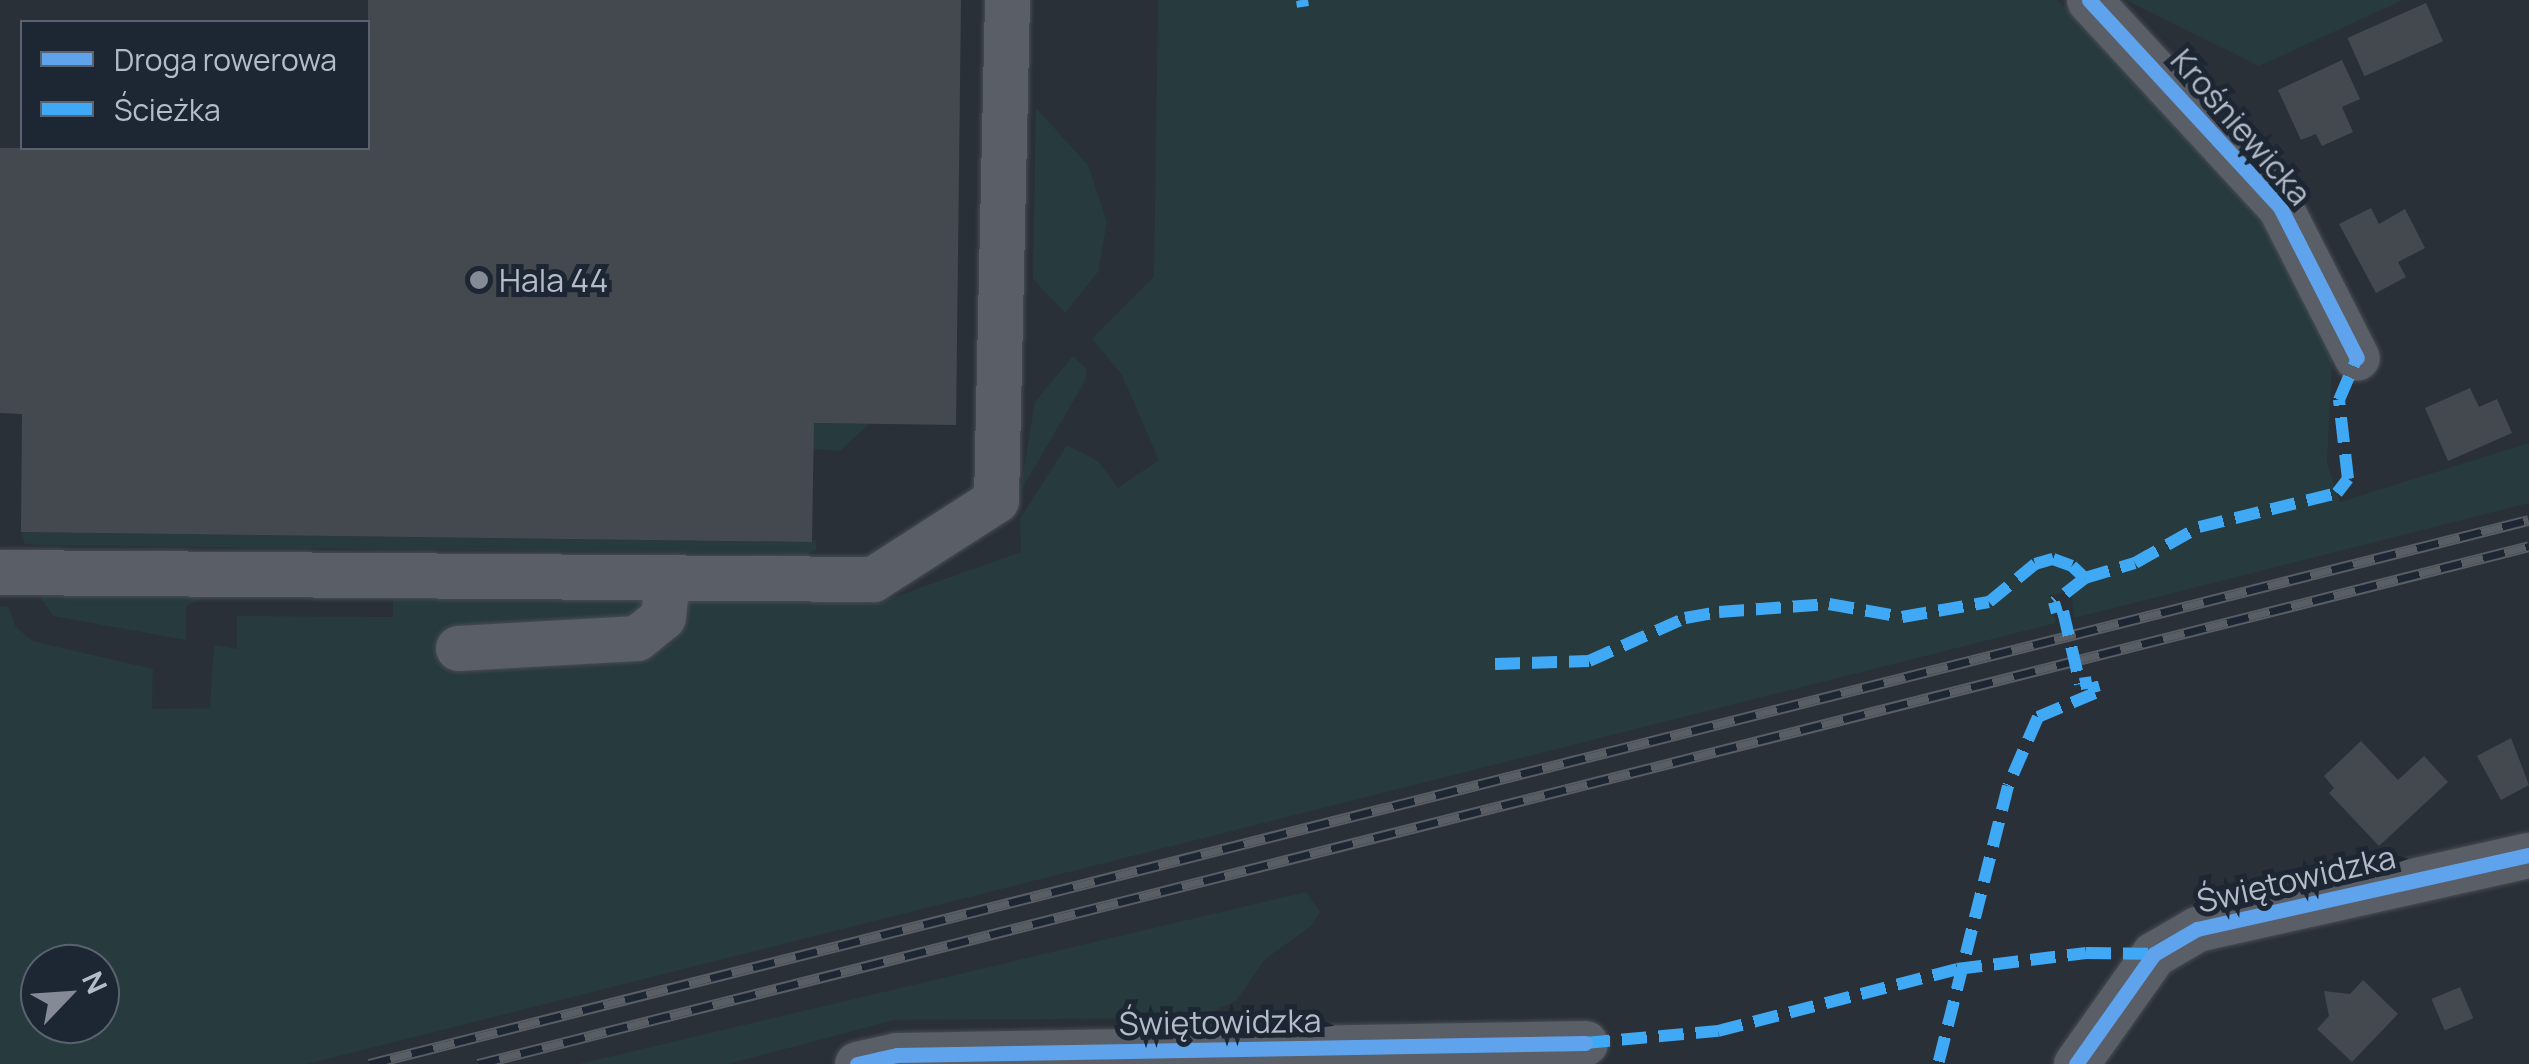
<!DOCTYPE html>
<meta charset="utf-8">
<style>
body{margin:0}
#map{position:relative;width:2529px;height:1064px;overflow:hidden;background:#2a3038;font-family:Manrope,sans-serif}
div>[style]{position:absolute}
.green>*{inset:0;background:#273a3e}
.building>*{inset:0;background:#444950;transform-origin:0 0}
.roads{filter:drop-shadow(0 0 2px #484c53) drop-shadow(0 0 2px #484c53)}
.minor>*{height:45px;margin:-22.5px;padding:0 22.5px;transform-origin:22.5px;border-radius:22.5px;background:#5a5e66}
.rail>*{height:11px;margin-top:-5.5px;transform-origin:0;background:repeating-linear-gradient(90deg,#1d2633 0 22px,#595d64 0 44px);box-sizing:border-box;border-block:2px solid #595d64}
.quiet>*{height:12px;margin-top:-6px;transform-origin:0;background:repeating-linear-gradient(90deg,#3fa9f5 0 25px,transparent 0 37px)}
.cycleway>*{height:15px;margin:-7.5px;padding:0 7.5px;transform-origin:7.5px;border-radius:7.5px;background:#60a3ed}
.dots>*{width:28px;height:28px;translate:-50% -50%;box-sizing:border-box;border:5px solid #1d2633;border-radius:50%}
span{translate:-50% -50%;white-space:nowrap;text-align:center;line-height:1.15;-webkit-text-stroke:10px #1d2633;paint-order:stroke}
.street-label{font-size:32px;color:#b4bcc9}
.poi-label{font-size:32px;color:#b4bcc9}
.left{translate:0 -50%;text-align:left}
.legend{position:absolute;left:20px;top:20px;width:350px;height:130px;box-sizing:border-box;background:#1d2633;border:2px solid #59626f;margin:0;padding:12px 18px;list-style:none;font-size:30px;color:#b4bcc9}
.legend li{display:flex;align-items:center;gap:20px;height:50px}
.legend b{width:50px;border:2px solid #59626f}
.north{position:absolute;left:20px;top:944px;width:100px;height:100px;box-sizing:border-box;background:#1d2633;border:2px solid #59626f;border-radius:50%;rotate:65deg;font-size:28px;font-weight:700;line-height:40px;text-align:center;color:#b4bcc9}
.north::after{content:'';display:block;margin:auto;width:35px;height:45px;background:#848b96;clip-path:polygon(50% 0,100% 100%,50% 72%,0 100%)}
</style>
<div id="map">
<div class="green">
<i style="clip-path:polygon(evenodd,1158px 0,2057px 0,2154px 94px,2302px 263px,2333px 346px,2327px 463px,2340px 502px,2529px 443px,2529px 503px,2074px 618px,2071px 591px,2050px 596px,2056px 623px,307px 1064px,0 1064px,0 606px,9px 607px,15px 626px,32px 641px,153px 669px,152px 709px,210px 708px,214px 645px,237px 649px,237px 616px,393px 617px,393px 599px,203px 598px,186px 606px,186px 640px,53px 616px,36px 591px,647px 598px,641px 618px,473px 664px,660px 650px,673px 643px,680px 600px,883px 601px,1021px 552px,1020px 519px,1067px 445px,1098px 461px,1118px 488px,1159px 460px,1122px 375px,1092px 339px,1154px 277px,1158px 0,40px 964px,100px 964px,100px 1024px,40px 1024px,40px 964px)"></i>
<i style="clip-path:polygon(2126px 0,2403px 0,2259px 66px)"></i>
<i style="clip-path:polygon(1036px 108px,1088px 165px,1107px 222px,1098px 272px,1065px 313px,1033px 279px)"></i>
<i style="clip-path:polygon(1073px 356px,1087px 370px,1085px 381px,1020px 492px,1035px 402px)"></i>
<i style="clip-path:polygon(813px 423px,869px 424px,840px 451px,813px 449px)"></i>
<i style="clip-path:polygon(21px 532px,811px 542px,816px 539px,816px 550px,807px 554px,43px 545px,25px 544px)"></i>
<i style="clip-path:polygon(1306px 892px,1320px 912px,1311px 926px,1265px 959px,1236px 1001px,1198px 1018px,894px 1020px,728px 1064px,579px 1064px)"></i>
</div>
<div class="building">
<i style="clip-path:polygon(368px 0,961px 0,956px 425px,814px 423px,812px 542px,21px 532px,22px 414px,0 413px,0 148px,368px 148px)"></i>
<i style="left:2426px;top:3px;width:42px;height:86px;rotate:66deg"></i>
<i style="clip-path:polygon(2342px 60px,2360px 99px,2342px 107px,2353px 132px,2322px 146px,2316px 134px,2301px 140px,2278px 90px)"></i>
<i style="clip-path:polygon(2371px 208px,2379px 224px,2405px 209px,2425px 248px,2398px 262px,2406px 277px,2376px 293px,2339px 224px)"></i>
<i style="clip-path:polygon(2470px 388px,2479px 407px,2497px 399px,2512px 433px,2448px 461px,2425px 408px)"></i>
<i style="clip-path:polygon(2511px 738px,2529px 785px,2501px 800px,2477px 756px)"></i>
<i style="clip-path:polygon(2361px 741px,2398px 780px,2424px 756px,2448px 782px,2379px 846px,2329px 793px,2334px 788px,2324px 776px)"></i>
<i style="clip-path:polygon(2363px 980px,2398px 1014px,2352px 1062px,2317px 1029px,2329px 1016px,2324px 991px,2350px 994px)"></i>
<i style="left:2460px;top:987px;width:34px;height:31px;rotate:67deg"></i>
</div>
<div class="roads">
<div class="minor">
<i style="left:2089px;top:0;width:282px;rotate:47.3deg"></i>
<i style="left:2280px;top:207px;width:169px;rotate:63deg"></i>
<i style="left:0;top:572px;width:873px;rotate:0.46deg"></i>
<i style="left:873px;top:579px;width:146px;rotate:-32.7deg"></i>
<i style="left:996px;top:500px;width:500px;rotate:-88.74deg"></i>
<i style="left:458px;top:648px;width:179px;rotate:-3.2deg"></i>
<i style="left:637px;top:638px;width:33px;rotate:-39deg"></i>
<i style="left:663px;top:617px;width:39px;rotate:-84deg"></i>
<i style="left:857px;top:1064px;width:41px;rotate:-12.7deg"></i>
<i style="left:897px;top:1055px;width:688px;rotate:-1deg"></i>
<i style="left:2076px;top:1064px;width:135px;rotate:-54.7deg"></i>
<i style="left:2154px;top:954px;width:50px;rotate:-30.2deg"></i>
<i style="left:2197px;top:929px;width:340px;rotate:-12.6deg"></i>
</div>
</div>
<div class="rail">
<i style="left:369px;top:1064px;width:2227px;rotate:-14.14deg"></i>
<i style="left:478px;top:1064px;width:2115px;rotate:-14.17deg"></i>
</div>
<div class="quiet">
<i style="left:1302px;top:0;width:7px;rotate:82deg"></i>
<i style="left:2085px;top:578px;width:52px;rotate:-16.7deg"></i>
<i style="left:2135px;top:563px;width:73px;rotate:-29.4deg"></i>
<i style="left:2199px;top:527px;width:142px;rotate:-13.8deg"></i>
<i style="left:2337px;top:493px;width:18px;rotate:-52deg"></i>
<i style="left:2348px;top:479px;width:80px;rotate:-96.5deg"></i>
<i style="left:2339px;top:400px;width:46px;rotate:-66.8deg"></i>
<i style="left:1495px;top:664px;width:94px;rotate:-1.8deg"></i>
<i style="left:1589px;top:661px;width:105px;rotate:-24.1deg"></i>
<i style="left:1685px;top:618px;width:35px;rotate:-10deg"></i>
<i style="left:1719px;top:612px;width:110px;rotate:-4.2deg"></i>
<i style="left:1829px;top:604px;width:74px;rotate:10.1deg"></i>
<i style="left:1902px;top:617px;width:88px;rotate:-9.8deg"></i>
<i style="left:1989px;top:602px;width:60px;rotate:-39.6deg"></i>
<i style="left:2035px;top:564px;width:19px;rotate:-16deg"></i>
<i style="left:2053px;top:559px;width:20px;rotate:20deg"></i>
<i style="left:2072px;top:566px;width:18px;rotate:43deg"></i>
<i style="left:2085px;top:578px;width:39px;rotate:142deg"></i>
<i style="left:2054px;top:602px;width:11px;rotate:75deg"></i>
<i style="left:2057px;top:613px;width:6px;rotate:-18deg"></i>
<i style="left:2063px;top:611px;width:75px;rotate:76.9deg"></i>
<i style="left:2080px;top:684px;width:12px;rotate:-9deg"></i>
<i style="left:2092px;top:682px;width:11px;rotate:75deg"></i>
<i style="left:2095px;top:693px;width:62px;rotate:157.2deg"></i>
<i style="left:2038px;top:717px;width:75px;rotate:113.5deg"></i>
<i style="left:2008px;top:786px;width:287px;rotate:104.1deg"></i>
<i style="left:1585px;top:1043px;width:134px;rotate:-5.2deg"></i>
<i style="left:1718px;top:1031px;width:247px;rotate:-14.5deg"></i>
<i style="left:1957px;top:969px;width:130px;rotate:-7.1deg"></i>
<i style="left:2086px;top:953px;width:68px;rotate:0.8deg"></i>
</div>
<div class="cycleway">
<i style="left:2089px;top:0;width:282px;rotate:47.3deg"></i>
<i style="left:2280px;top:207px;width:169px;rotate:63deg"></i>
<i style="left:857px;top:1064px;width:41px;rotate:-12.7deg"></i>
<i style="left:897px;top:1055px;width:688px;rotate:-1deg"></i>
<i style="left:2076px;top:1064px;width:135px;rotate:-54.7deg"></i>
<i style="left:2154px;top:954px;width:50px;rotate:-30.2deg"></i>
<i style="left:2197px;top:929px;width:340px;rotate:-12.6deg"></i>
</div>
<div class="dots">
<i style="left:479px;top:280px;background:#848b96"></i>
</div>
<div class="street-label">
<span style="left:2241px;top:127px;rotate:49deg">Krośniewicka</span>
<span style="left:2296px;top:879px;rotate:-13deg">Świętowidzka</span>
<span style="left:1220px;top:1022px;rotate:-1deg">Świętowidzka</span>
</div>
<div class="poi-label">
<span class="left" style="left:499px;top:280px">Hala 44</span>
</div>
<ul class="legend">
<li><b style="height:12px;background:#60a3ed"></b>Droga rowerowa</li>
<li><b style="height:12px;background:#3fa9f5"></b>Ścieżka</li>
</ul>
<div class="north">N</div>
</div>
